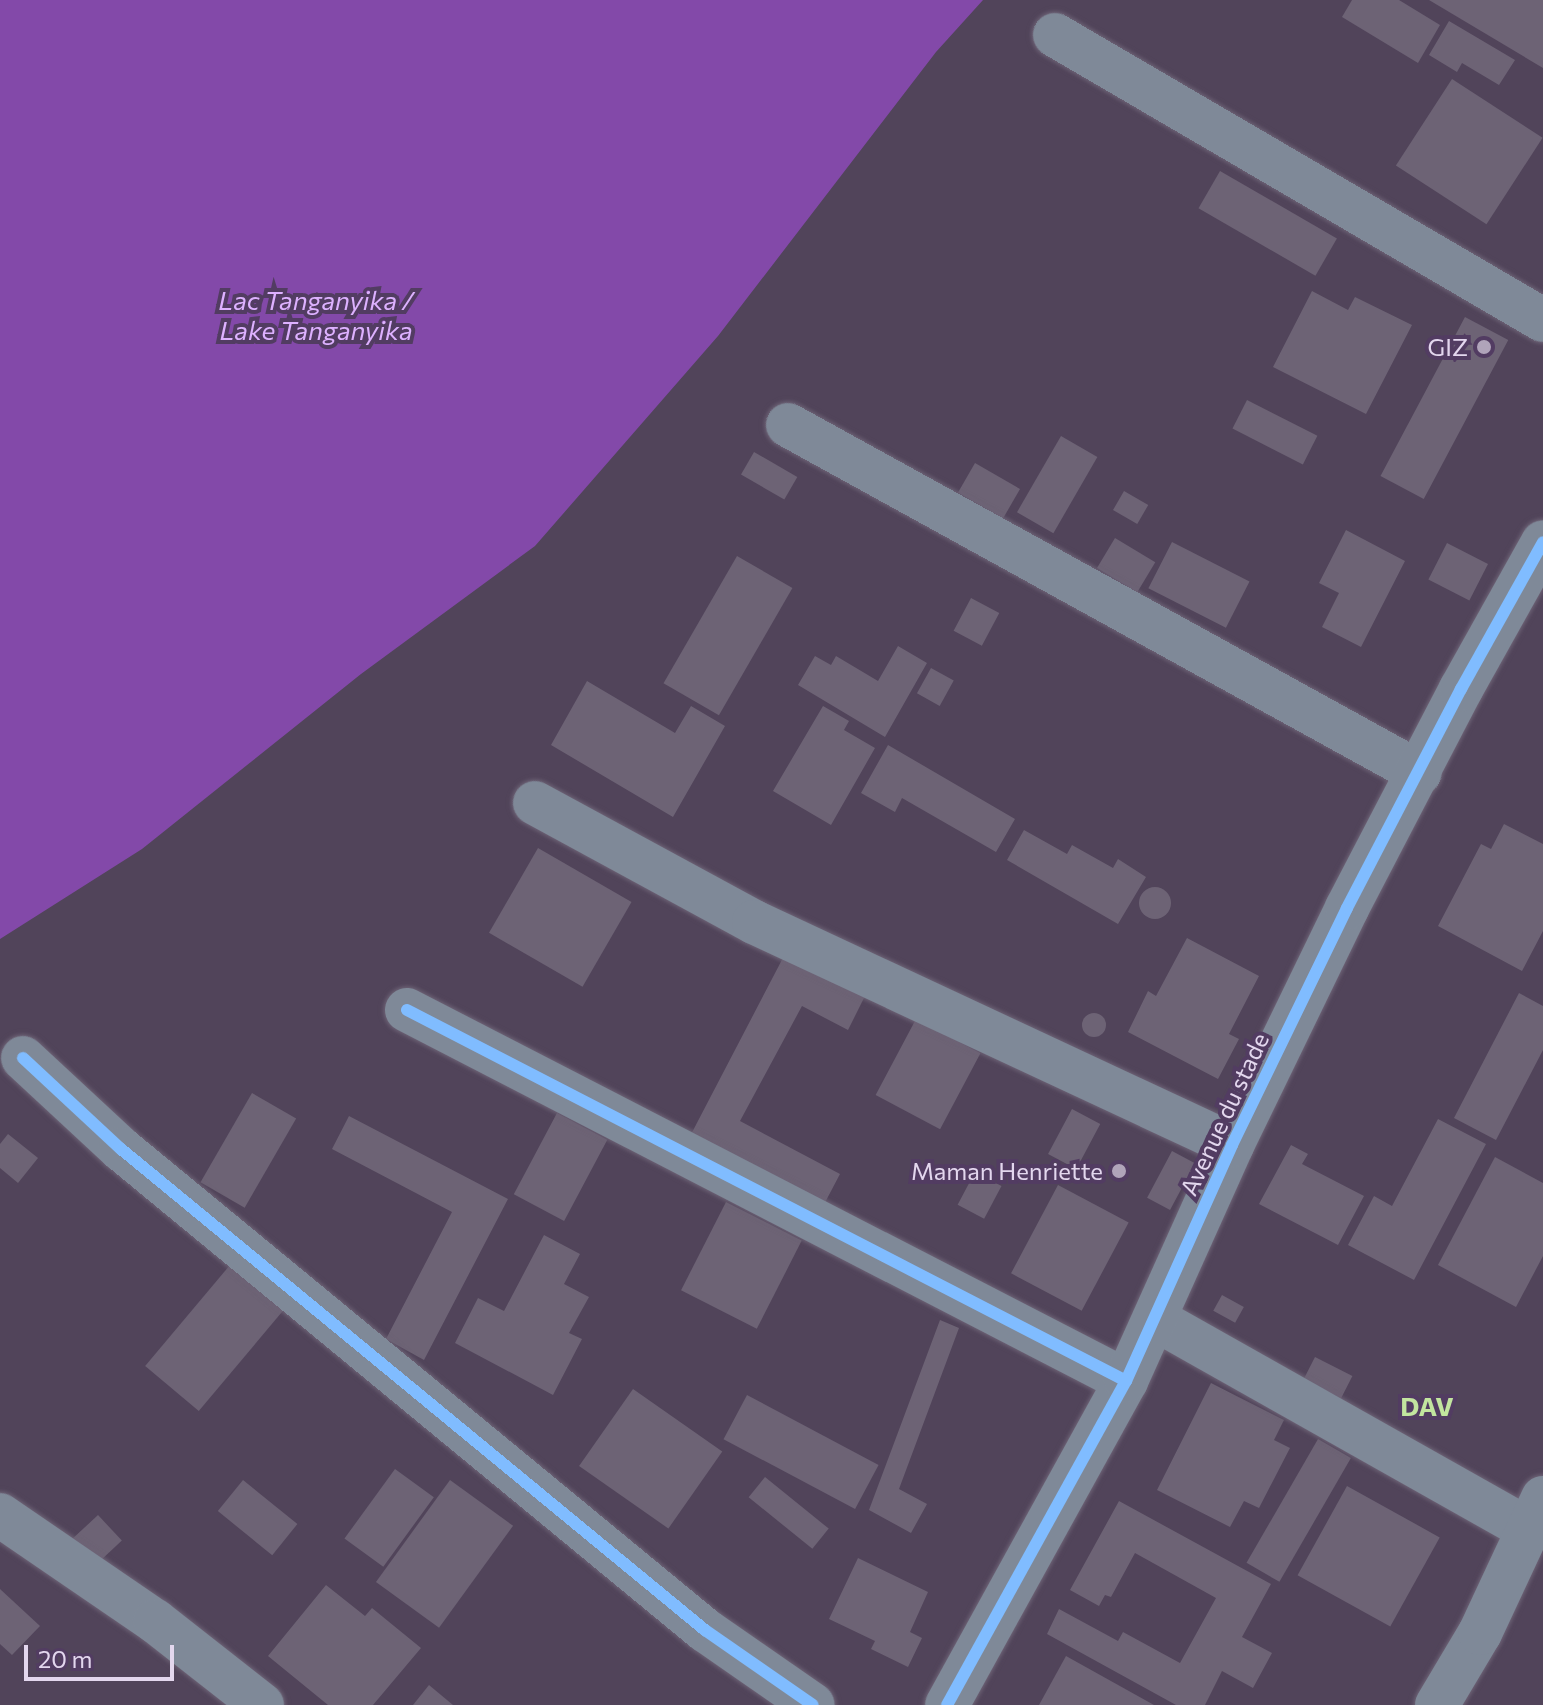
<!DOCTYPE html>
<style>
body{margin:0}
#map{position:relative;width:1543px;height:1705px;overflow:hidden;background:#51445a;font-family:Commissioner,sans-serif}
div>[style]{position:absolute}
.water>*{inset:0;background:#8349a9}
.building>*{inset:0;background:#6d6375;transform-origin:0 0}
.round{border-radius:50%}
.roads{filter:drop-shadow(0 0 2px #6d6376) drop-shadow(0 0 2px #6d6376)}
.minor>*{height:44px;margin:-22px;padding:0 22px;transform-origin:22px;border-radius:22px;background:#7f8998}
.cycleway>*{height:12px;margin:-6px;padding:0 6px;transform-origin:6px;border-radius:6px;background:#80bcff}
.dots>*{width:22px;height:22px;translate:-50% -50%;box-sizing:border-box;border:4px solid #523c62;border-radius:50%}
span{translate:-50% -50%;white-space:nowrap;text-align:center;line-height:1.15;-webkit-text-stroke:8px #523c62;paint-order:stroke}
.poi-label{font-size:24px;color:#e3d7ee}
.right{translate:-100% -50%;text-align:right}
.street-label{font-size:24px;color:#e3d7ee}
.water-label{font-size:26px;color:#ddb1ff;font-style:italic}
.neighbourhood-label{font-size:26px;color:#c2e59f;font-weight:700}
.scale{position:absolute;left:24px;top:1645px;width:150px;height:36px;box-sizing:border-box;border:4px solid #e3d7ee;border-top:0;padding-left:10px;font-size:24px;line-height:28px;white-space:nowrap;color:#e3d7ee;-webkit-text-stroke:6px #523c62;paint-order:stroke}
</style>
<div id="map">
<div class="water">
<i style="clip-path:polygon(0 0,983px 0,936px 52px,718px 336px,535px 546px,361px 674px,142px 849px,0 939px)"></i>
</div>
<div class="building">
<i style="clip-path:polygon(1352px 0,1399px 0,1440px 25px,1418px 63px,1342px 17px)"></i>
<i style="clip-path:polygon(1429px 0,1543px 0,1543px 68px)"></i>
<i style="clip-path:polygon(1449px 21px,1515px 60px,1499px 85px,1462px 63px,1457px 72px,1429px 55px)"></i>
<i style="left:1452px;top:79px;width:108px;height:103px;rotate:33deg"></i>
<i style="left:1220px;top:171px;width:135px;height:43px;rotate:30deg"></i>
<i style="clip-path:polygon(1312px 291px,1348px 310px,1355px 297px,1412px 325px,1366px 414px,1273px 367px)"></i>
<i style="left:1465px;top:317px;width:49px;height:180px;rotate:28deg"></i>
<i style="left:1247px;top:400px;width:79px;height:32px;rotate:27deg"></i>
<i style="left:1061px;top:436px;width:42px;height:88px;rotate:30deg"></i>
<i style="left:754px;top:452px;width:50px;height:26px;rotate:30deg"></i>
<i style="left:975px;top:463px;width:52px;height:34px;rotate:30deg"></i>
<i style="left:1124px;top:491px;width:28px;height:22px;rotate:30deg"></i>
<i style="clip-path:polygon(1346px 530px,1405px 561px,1361px 647px,1322px 627px,1339px 593px,1319px 583px)"></i>
<i style="left:1115px;top:538px;width:47px;height:35px;rotate:31deg"></i>
<i style="left:1172px;top:542px;width:87px;height:52px;rotate:27deg"></i>
<i style="left:1447px;top:543px;width:46px;height:41px;rotate:27deg"></i>
<i style="left:737px;top:556px;width:64px;height:147px;rotate:30deg"></i>
<i style="left:971px;top:598px;width:32px;height:37px;rotate:28deg"></i>
<i style="clip-path:polygon(898px 646px,927px 663px,885px 737px,798px 685px,815px 656px,831px 665px,836px 656px,878px 681px)"></i>
<i style="left:931px;top:668px;width:26px;height:29px;rotate:29deg"></i>
<i style="clip-path:polygon(587px 681px,675px 733px,691px 706px,725px 726px,673px 817px,551px 745px)"></i>
<i style="clip-path:polygon(823px 706px,849px 721px,844px 730px,875px 748px,831px 825px,773px 791px)"></i>
<i style="clip-path:polygon(888px 745px,1015px 819px,996px 852px,902px 798px,895px 812px,861px 793px)"></i>
<i style="clip-path:polygon(1504px 824px,1543px 844px,1543px 931px,1522px 971px,1438px 926px,1481px 844px,1491px 849px)"></i>
<i style="clip-path:polygon(1024px 830px,1067px 854px,1072px 845px,1113px 868px,1118px 859px,1146px 877px,1118px 924px,1007px 860px)"></i>
<i style="left:538px;top:848px;width:108px;height:98px;rotate:30deg"></i>
<i class="round" style="left:1139px;top:887px;width:32px;height:32px"></i>
<i style="clip-path:polygon(1187px 938px,1259px 976px,1229px 1034px,1239px 1039px,1218px 1079px,1128px 1032px,1148px 991px,1156px 996px)"></i>
<i style="clip-path:polygon(785px 954px,865px 996px,848px 1030px,802px 1006px,740px 1121px,840px 1174px,820px 1212px,687px 1142px)"></i>
<i style="clip-path:polygon(1519px 993px,1543px 1006px,1543px 1050px,1496px 1140px,1454px 1118px)"></i>
<i class="round" style="left:1082px;top:1013px;width:24px;height:24px"></i>
<i style="left:916px;top:1019px;width:73px;height:86px;rotate:28deg"></i>
<i style="left:252px;top:1093px;width:51px;height:103px;rotate:30deg"></i>
<i style="left:1072px;top:1109px;width:32px;height:51px;rotate:28deg"></i>
<i style="left:557px;top:1113px;width:57px;height:92px;rotate:28deg"></i>
<i style="clip-path:polygon(349px 1116px,508px 1199px,424px 1360px,386px 1339px,452px 1212px,332px 1149px)"></i>
<i style="clip-path:polygon(1438px 1119px,1486px 1144px,1414px 1280px,1348px 1245px,1374px 1196px,1392px 1206px)"></i>
<i style="clip-path:polygon(8px 1134px,38px 1158px,18px 1183px,0 1168px,0 1144px)"></i>
<i style="clip-path:polygon(1291px 1145px,1308px 1154px,1302px 1164px,1364px 1196px,1338px 1245px,1259px 1204px)"></i>
<i style="left:1172px;top:1151px;width:26px;height:53px;rotate:28deg"></i>
<i style="clip-path:polygon(1495px 1157px,1543px 1183px,1543px 1256px,1516px 1307px,1438px 1265px)"></i>
<i style="left:975px;top:1172px;width:30px;height:37px;rotate:28deg"></i>
<i style="left:1058px;top:1185px;width:80px;height:100px;rotate:28deg"></i>
<i style="left:726px;top:1202px;width:85px;height:99px;rotate:27deg"></i>
<i style="clip-path:polygon(544px 1235px,580px 1254px,564px 1284px,589px 1297px,569px 1333px,582px 1339px,553px 1395px,455px 1343px,478px 1298px,504px 1311px)"></i>
<i style="left:230px;top:1265px;width:70px;height:132px;rotate:40deg"></i>
<i style="left:1222px;top:1295px;width:25px;height:18px;rotate:29deg"></i>
<i style="clip-path:polygon(940px 1320px,959px 1328px,899px 1489px,927px 1504px,911px 1533px,869px 1510px)"></i>
<i style="left:1315px;top:1357px;width:42px;height:25px;rotate:27deg"></i>
<i style="clip-path:polygon(1211px 1383px,1284px 1420px,1274px 1440px,1290px 1448px,1259px 1508px,1244px 1501px,1230px 1527px,1157px 1490px)"></i>
<i style="left:633px;top:1389px;width:109px;height:94px;rotate:35deg"></i>
<i style="left:747px;top:1395px;width:149px;height:50px;rotate:28deg"></i>
<i style="left:1318px;top:1439px;width:38px;height:143px;rotate:30deg"></i>
<i style="left:395px;top:1469px;width:48px;height:86px;rotate:36deg"></i>
<i style="left:765px;top:1477px;width:82px;height:26px;rotate:39deg"></i>
<i style="left:243px;top:1480px;width:70px;height:40px;rotate:39deg"></i>
<i style="left:450px;top:1480px;width:78px;height:126px;rotate:36deg"></i>
<i style="left:1347px;top:1486px;width:106px;height:102px;rotate:29deg"></i>
<i style="clip-path:polygon(1119px 1501px,1271px 1584px,1242px 1637px,1272px 1653px,1253px 1688px,1222px 1671px,1205px 1705px,1176px 1705px,1047px 1634px,1059px 1609px,1118px 1641px,1123px 1632px,1180px 1663px,1216px 1598px,1135px 1553px,1111px 1597px,1105px 1595px,1099px 1606px,1070px 1590px)"></i>
<i style="left:98px;top:1515px;width:35px;height:35px;rotate:47deg"></i>
<i style="clip-path:polygon(858px 1558px,928px 1592px,910px 1632px,922px 1638px,908px 1667px,871px 1649px,875px 1641px,829px 1619px)"></i>
<i style="clip-path:polygon(326px 1585px,365px 1616px,372px 1608px,421px 1648px,373px 1705px,328px 1705px,268px 1656px)"></i>
<i style="clip-path:polygon(0 1589px,40px 1626px,12px 1655px,0 1644px)"></i>
<i style="clip-path:polygon(1066px 1656px,1154px 1705px,1039px 1705px)"></i>
<i style="clip-path:polygon(429px 1685px,453px 1705px,413px 1705px)"></i>
</div>
<div class="roads">
<div class="minor">
<i style="left:1055px;top:35px;width:565px;rotate:30.29deg"></i>
<i style="left:788px;top:425px;width:721px;rotate:28.84deg"></i>
<i style="left:535px;top:803px;width:249px;rotate:28.5deg"></i>
<i style="left:754px;top:922px;width:527px;rotate:25.01deg"></i>
<i style="left:407px;top:1010px;width:809px;rotate:27.29deg"></i>
<i style="left:23px;top:1058px;width:134px;rotate:42.9deg"></i>
<i style="left:121px;top:1149px;width:757px;rotate:39.48deg"></i>
<i style="left:705px;top:1630px;width:131px;rotate:34.8deg"></i>
<i style="left:1155px;top:1319px;width:427px;rotate:29.4deg"></i>
<i style="left:0;top:1515px;width:188px;rotate:34.4deg"></i>
<i style="left:155px;top:1621px;width:136px;rotate:38.1deg"></i>
<i style="left:947px;top:1705px;width:370px;rotate:-61.1deg"></i>
<i style="left:1126px;top:1381px;width:259px;rotate:-65.8deg"></i>
<i style="left:1232px;top:1145px;width:263px;rotate:-64.1deg"></i>
<i style="left:1347px;top:908px;width:247px;rotate:-62.5deg"></i>
<i style="left:1461px;top:689px;width:168px;rotate:-60.8deg"></i>
<i style="left:1437px;top:1705px;width:84px;rotate:-59.2deg"></i>
<i style="left:1480px;top:1633px;width:149px;rotate:-65deg"></i>
</div>
</div>
<div class="cycleway">
<i style="left:407px;top:1010px;width:809px;rotate:27.29deg"></i>
<i style="left:23px;top:1058px;width:134px;rotate:42.9deg"></i>
<i style="left:121px;top:1149px;width:757px;rotate:39.48deg"></i>
<i style="left:705px;top:1630px;width:131px;rotate:34.8deg"></i>
<i style="left:947px;top:1705px;width:370px;rotate:-61.1deg"></i>
<i style="left:1126px;top:1381px;width:259px;rotate:-65.8deg"></i>
<i style="left:1232px;top:1145px;width:263px;rotate:-64.1deg"></i>
<i style="left:1347px;top:908px;width:247px;rotate:-62.5deg"></i>
<i style="left:1461px;top:689px;width:168px;rotate:-60.8deg"></i>
</div>
<div class="dots">
<i style="left:1484px;top:347px;background:#b0a4ba"></i>
<i style="left:1119px;top:1171px;background:#b0a4ba"></i>
</div>
<div class="poi-label">
<span class="right" style="left:1468px;top:347px">GIZ</span>
<span class="right" style="left:1103px;top:1171px">Maman Henriette</span>
</div>
<div class="street-label">
<span style="left:1224px;top:1114px;rotate:-65deg">Avenue du stade</span>
</div>
<div class="water-label">
<span style="left:316px;top:315px">Lac Tanganyika /<br>Lake Tanganyika</span>
</div>
<div class="neighbourhood-label">
<span style="left:1427px;top:1406px">DAV</span>
</div>
<div class="scale">20 m</div>
</div>
